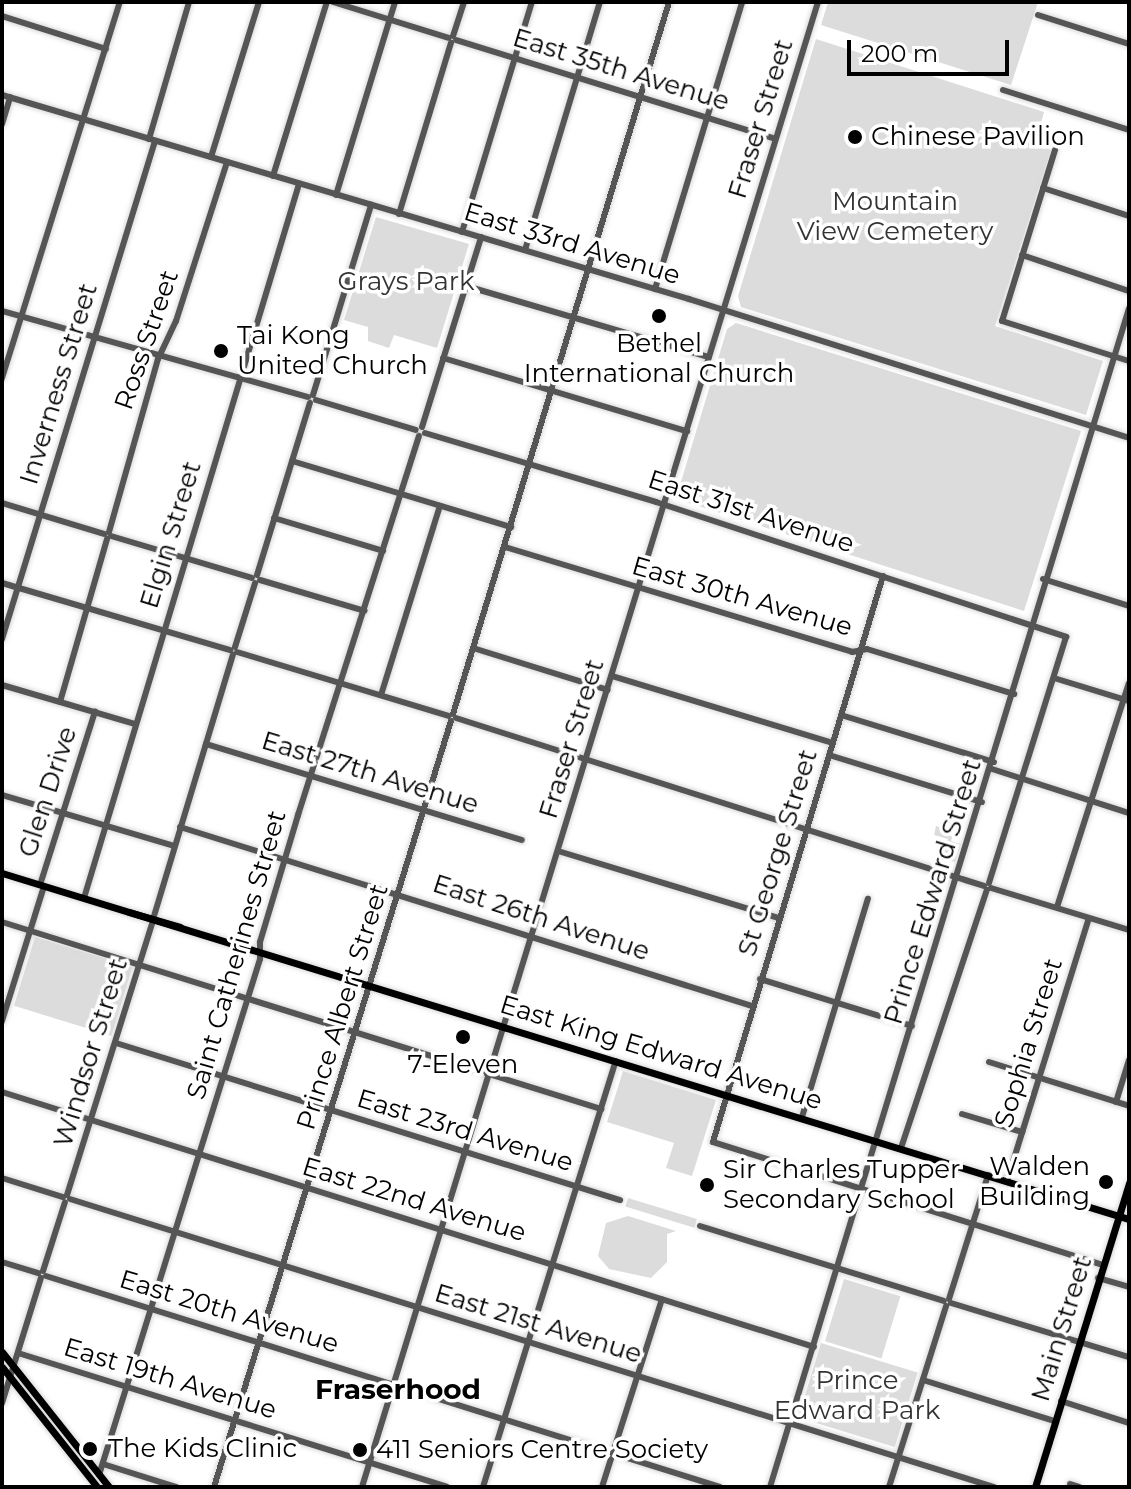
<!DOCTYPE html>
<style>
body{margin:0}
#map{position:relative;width:1131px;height:1489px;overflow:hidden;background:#fff;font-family:Montserrat,sans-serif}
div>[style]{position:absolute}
.green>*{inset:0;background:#dcdcdc;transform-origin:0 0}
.roads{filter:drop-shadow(0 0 2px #dbdbdb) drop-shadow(0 0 2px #dbdbdb)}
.minor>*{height:6px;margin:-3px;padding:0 3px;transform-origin:3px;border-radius:3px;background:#555}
.major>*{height:7px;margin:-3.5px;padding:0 3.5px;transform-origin:3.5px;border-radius:3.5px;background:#000}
.dots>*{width:22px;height:22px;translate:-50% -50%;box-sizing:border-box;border:4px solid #fff;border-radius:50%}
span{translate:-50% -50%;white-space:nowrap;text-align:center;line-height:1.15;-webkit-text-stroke:7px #fff;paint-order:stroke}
.street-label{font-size:26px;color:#000}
.poi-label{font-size:26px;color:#000}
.left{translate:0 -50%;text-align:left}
.right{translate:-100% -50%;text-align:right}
.park-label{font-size:26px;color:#333}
.neighbourhood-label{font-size:28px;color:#000;font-weight:700}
.frame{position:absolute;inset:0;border:4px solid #000;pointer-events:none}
.scale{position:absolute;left:847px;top:40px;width:162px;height:36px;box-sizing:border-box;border:4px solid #000;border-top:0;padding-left:10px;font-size:24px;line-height:28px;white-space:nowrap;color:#000;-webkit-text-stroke:6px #fff;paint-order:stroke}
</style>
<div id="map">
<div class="green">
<i style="clip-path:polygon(828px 2px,1038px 2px,1011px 85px,821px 25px)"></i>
<i style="clip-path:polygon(816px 39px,1044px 112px,1035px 145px,1051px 150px,995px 326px,1103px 361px,1086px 415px,741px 307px,738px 296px)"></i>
<i style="clip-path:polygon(376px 217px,469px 244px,437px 348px,394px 335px,389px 348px,368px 341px,368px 327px,344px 320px)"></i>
<i style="clip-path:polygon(736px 323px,1081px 431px,1024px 611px,680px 500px,677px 495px,727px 329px)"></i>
<i style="clip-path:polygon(936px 826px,954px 831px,951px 841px,961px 844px,955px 862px,942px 858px,948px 839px,934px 835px)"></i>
<i style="left:35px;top:937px;width:102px;height:72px;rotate:17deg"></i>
<i style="clip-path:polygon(623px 1071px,716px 1100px,692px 1176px,666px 1168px,674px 1143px,607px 1122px)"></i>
<i style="left:628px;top:1198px;width:72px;height:9px;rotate:17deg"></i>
<i style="clip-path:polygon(628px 1216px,676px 1231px,667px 1234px,667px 1262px,651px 1278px,609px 1269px,598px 1256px,606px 1223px)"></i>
<i style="left:844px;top:1279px;width:59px;height:65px;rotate:17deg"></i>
<i style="left:821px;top:1343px;width:101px;height:78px;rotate:17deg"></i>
</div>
<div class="roads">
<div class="minor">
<i style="left:333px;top:2px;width:121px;rotate:17.2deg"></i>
<i style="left:1038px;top:15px;width:96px;rotate:17.7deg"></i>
<i style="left:2px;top:16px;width:109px;rotate:17.6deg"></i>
<i style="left:453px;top:36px;width:36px;rotate:-72deg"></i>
<i style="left:456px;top:40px;width:334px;rotate:17.2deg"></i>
<i style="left:1003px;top:90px;width:132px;rotate:17.6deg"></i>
<i style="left:2px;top:95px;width:717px;rotate:16.54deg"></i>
<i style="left:689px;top:299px;width:461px;rotate:17.5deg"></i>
<i style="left:2px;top:124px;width:28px;rotate:-73deg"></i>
<i style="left:149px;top:139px;width:143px;rotate:-73.7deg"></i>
<i style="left:1055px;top:150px;width:179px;rotate:107.2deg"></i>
<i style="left:1002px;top:321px;width:133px;rotate:17.5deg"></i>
<i style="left:211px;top:157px;width:162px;rotate:-72.8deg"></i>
<i style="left:273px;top:176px;width:182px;rotate:-72.8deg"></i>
<i style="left:1043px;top:188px;width:90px;rotate:18deg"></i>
<i style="left:336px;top:195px;width:202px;rotate:-73deg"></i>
<i style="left:399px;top:214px;width:179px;rotate:-73.1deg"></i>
<i style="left:462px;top:232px;width:240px;rotate:-73.1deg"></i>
<i style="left:525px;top:250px;width:259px;rotate:-73.2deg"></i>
<i style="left:1022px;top:255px;width:113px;rotate:18.6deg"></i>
<i style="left:466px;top:286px;width:253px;rotate:16.3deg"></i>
<i style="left:655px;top:289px;width:300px;rotate:-73.1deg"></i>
<i style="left:2px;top:311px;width:318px;rotate:15.7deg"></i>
<i style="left:443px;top:358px;width:255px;rotate:16.7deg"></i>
<i style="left:2px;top:378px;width:394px;rotate:-72.6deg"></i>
<i style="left:313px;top:395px;width:199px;rotate:-73deg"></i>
<i style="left:316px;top:400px;width:104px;rotate:16.7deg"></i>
<i style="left:422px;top:427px;width:199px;rotate:-72.7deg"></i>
<i style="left:425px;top:433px;width:241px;rotate:16.6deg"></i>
<i style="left:656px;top:502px;width:432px;rotate:18.2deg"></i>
<i style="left:1066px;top:637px;width:258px;rotate:107.4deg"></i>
<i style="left:292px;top:461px;width:229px;rotate:16.8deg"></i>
<i style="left:2px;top:503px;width:107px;rotate:16.9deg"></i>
<i style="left:274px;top:518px;width:114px;rotate:16.8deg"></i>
<i style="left:109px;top:532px;width:180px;rotate:-74.2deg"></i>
<i style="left:158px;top:359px;width:42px;rotate:-64.7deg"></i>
<i style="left:176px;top:321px;width:167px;rotate:-72.2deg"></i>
<i style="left:111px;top:536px;width:147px;rotate:16.6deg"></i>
<i style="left:505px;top:547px;width:363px;rotate:16.8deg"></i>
<i style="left:852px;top:652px;width:15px;rotate:-11deg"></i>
<i style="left:867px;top:649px;width:154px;rotate:17deg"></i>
<i style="left:257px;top:575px;width:180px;rotate:-72.9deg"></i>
<i style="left:883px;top:576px;width:591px;rotate:106.72deg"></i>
<i style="left:713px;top:1142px;width:408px;rotate:17.5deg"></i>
<i style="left:1043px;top:579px;width:90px;rotate:17.4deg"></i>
<i style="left:260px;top:580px;width:109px;rotate:16.4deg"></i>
<i style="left:2px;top:583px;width:238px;rotate:16.4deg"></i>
<i style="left:2px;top:639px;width:521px;rotate:-72.92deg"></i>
<i style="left:235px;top:647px;width:67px;rotate:-72.6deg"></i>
<i style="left:473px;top:648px;width:141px;rotate:17.3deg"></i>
<i style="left:237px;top:652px;width:221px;rotate:16.8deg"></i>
<i style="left:612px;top:676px;width:230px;rotate:16.9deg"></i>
<i style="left:1054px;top:678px;width:78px;rotate:17deg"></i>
<i style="left:2px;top:685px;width:139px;rotate:16.3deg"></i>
<i style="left:381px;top:695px;width:198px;rotate:-72.7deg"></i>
<i style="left:60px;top:702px;width:170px;rotate:-73.9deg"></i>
<i style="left:453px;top:714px;width:744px;rotate:-73.12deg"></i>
<i style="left:841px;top:715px;width:160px;rotate:17.1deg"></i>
<i style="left:456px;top:718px;width:554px;rotate:17.65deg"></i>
<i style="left:206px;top:744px;width:330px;rotate:16.9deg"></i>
<i style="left:829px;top:755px;width:160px;rotate:17.1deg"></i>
<i style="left:992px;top:769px;width:144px;rotate:17.8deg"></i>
<i style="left:2px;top:795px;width:179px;rotate:16.5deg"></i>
<i style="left:180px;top:827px;width:599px;rotate:17.38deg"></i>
<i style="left:558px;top:851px;width:231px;rotate:16.9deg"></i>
<i style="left:40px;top:885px;width:182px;rotate:-72.4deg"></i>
<i style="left:991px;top:888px;width:144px;rotate:16.9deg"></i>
<i style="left:84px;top:898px;width:746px;rotate:-73.24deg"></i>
<i style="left:1057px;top:907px;width:235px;rotate:-72.2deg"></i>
<i style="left:154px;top:916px;width:273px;rotate:-73.2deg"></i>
<i style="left:2px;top:922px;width:628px;rotate:17.34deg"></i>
<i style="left:760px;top:979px;width:159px;rotate:17.2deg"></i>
<i style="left:2px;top:1021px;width:141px;rotate:-72.7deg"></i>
<i style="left:116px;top:1043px;width:528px;rotate:17.3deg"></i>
<i style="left:989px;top:1062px;width:147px;rotate:17.4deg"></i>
<i style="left:2px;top:1092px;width:851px;rotate:17.43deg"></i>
<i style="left:1116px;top:1102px;width:44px;rotate:-72.8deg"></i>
<i style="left:962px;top:1114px;width:63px;rotate:16.7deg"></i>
<i style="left:802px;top:1117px;width:228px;rotate:-73.2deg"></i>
<i style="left:901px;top:1148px;width:272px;rotate:-71.6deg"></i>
<i style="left:2px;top:1178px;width:64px;rotate:17.3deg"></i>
<i style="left:1007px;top:1181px;width:275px;rotate:-72.7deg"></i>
<i style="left:67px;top:1195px;width:285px;rotate:-72.6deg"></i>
<i style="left:70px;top:1199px;width:968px;rotate:17.31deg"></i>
<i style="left:700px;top:1226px;width:255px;rotate:17.1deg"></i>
<i style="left:2px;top:1262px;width:38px;rotate:17deg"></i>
<i style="left:43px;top:1271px;width:72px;rotate:-72.3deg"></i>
<i style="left:46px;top:1276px;width:706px;rotate:17.38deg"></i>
<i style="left:1098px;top:1278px;width:32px;rotate:16deg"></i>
<i style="left:949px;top:1299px;width:130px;rotate:-72.5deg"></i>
<i style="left:951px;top:1303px;width:186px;rotate:16.9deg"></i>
<i style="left:18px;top:1353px;width:449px;rotate:17.3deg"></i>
<i style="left:923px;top:1380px;width:138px;rotate:17.3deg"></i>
<i style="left:1061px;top:1401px;width:71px;rotate:17.9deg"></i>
<i style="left:2px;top:1403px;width:131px;rotate:-72.7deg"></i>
<i style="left:103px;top:1464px;width:77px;rotate:17.5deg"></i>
<i style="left:99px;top:1475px;width:541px;rotate:-72.67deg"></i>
<i style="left:260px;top:959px;width:17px;rotate:-90deg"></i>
<i style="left:260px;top:942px;width:133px;rotate:-73.3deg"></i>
<i style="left:298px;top:815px;width:398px;rotate:-72.3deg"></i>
<i style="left:1070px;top:1484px;width:9px;rotate:18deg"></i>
<i style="left:214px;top:1487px;width:802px;rotate:-72.81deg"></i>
<i style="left:362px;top:1487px;width:1553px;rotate:-72.93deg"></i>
<i style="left:483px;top:1487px;width:446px;rotate:-72.7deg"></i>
<i style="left:602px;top:1487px;width:197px;rotate:-72.3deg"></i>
<i style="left:770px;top:1487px;width:1232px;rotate:-73.06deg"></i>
<i style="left:889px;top:1487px;width:190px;rotate:-72.5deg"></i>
</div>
<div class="major">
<i style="left:2px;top:873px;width:1179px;rotate:17.07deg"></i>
<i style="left:129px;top:912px;width:53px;rotate:16.4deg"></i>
<i style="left:2px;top:1352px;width:172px;rotate:51.6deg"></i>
<i style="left:2px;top:1367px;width:153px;rotate:51.6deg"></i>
<i style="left:1035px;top:1487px;width:318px;rotate:-72.8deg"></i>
</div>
</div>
<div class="dots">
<i style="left:855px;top:137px;background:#000"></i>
<i style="left:659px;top:316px;background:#000"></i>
<i style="left:221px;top:351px;background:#000"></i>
<i style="left:463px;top:1037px;background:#000"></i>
<i style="left:1106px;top:1182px;background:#000"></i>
<i style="left:707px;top:1185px;background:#000"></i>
<i style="left:90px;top:1449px;background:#000"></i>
<i style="left:360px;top:1450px;background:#000"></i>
</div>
<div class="street-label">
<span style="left:621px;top:70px;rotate:17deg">East 35th Avenue</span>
<span style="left:761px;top:119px;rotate:-73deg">Fraser Street</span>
<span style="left:572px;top:244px;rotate:17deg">East 33rd Avenue</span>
<span style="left:147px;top:340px;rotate:-71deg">Ross Street</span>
<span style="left:59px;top:384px;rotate:-73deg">Inverness Street</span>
<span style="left:751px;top:512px;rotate:18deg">East 31st Avenue</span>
<span style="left:171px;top:535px;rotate:-73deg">Elgin Street</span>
<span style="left:742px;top:597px;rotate:16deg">East 30th Avenue</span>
<span style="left:572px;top:739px;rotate:-73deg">Fraser Street</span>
<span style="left:370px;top:773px;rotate:17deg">East 27th Avenue</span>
<span style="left:48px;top:792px;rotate:-72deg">Glen Drive</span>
<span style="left:778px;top:853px;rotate:-73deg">St George Street</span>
<span style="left:933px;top:892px;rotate:-73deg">Prince Edward Street</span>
<span style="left:541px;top:918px;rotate:18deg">East 26th Avenue</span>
<span style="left:237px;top:955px;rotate:-74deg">Saint Catherines Street</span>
<span style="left:343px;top:1007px;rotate:-73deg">Prince Albert Street</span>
<span style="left:1029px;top:1043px;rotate:-73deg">Sophia Street</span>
<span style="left:91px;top:1053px;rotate:-73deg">Windsor Street</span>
<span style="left:661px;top:1053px;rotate:17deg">East King Edward Avenue</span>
<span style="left:465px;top:1131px;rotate:17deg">East 23rd Avenue</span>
<span style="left:414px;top:1200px;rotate:17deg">East 22nd Avenue</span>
<span style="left:229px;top:1312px;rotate:17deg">East 20th Avenue</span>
<span style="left:538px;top:1324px;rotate:17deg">East 21st Avenue</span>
<span style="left:1062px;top:1329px;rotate:-73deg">Main Street</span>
<span style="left:170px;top:1379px;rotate:17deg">East 19th Avenue</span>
</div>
<div class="poi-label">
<span class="left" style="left:871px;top:137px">Chinese Pavilion</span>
<span class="left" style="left:237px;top:351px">Tai Kong<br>United Church</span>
<span style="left:659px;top:359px">Bethel<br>International Church</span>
<span style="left:463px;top:1065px">7-Eleven</span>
<span class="right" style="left:1090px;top:1182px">Walden<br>Building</span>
<span class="left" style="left:723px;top:1185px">Sir Charles Tupper<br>Secondary School</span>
<span class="left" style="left:108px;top:1449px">The Kids Clinic</span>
<span class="left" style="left:376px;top:1450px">411 Seniors Centre Society</span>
</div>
<div class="park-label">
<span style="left:895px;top:217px">Mountain<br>View Cemetery</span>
<span style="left:406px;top:282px">Grays Park</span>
<span style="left:857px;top:1396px">Prince<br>Edward Park</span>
</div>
<div class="neighbourhood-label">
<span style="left:398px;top:1389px">Fraserhood</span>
</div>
<div class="frame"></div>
<div class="scale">200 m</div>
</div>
